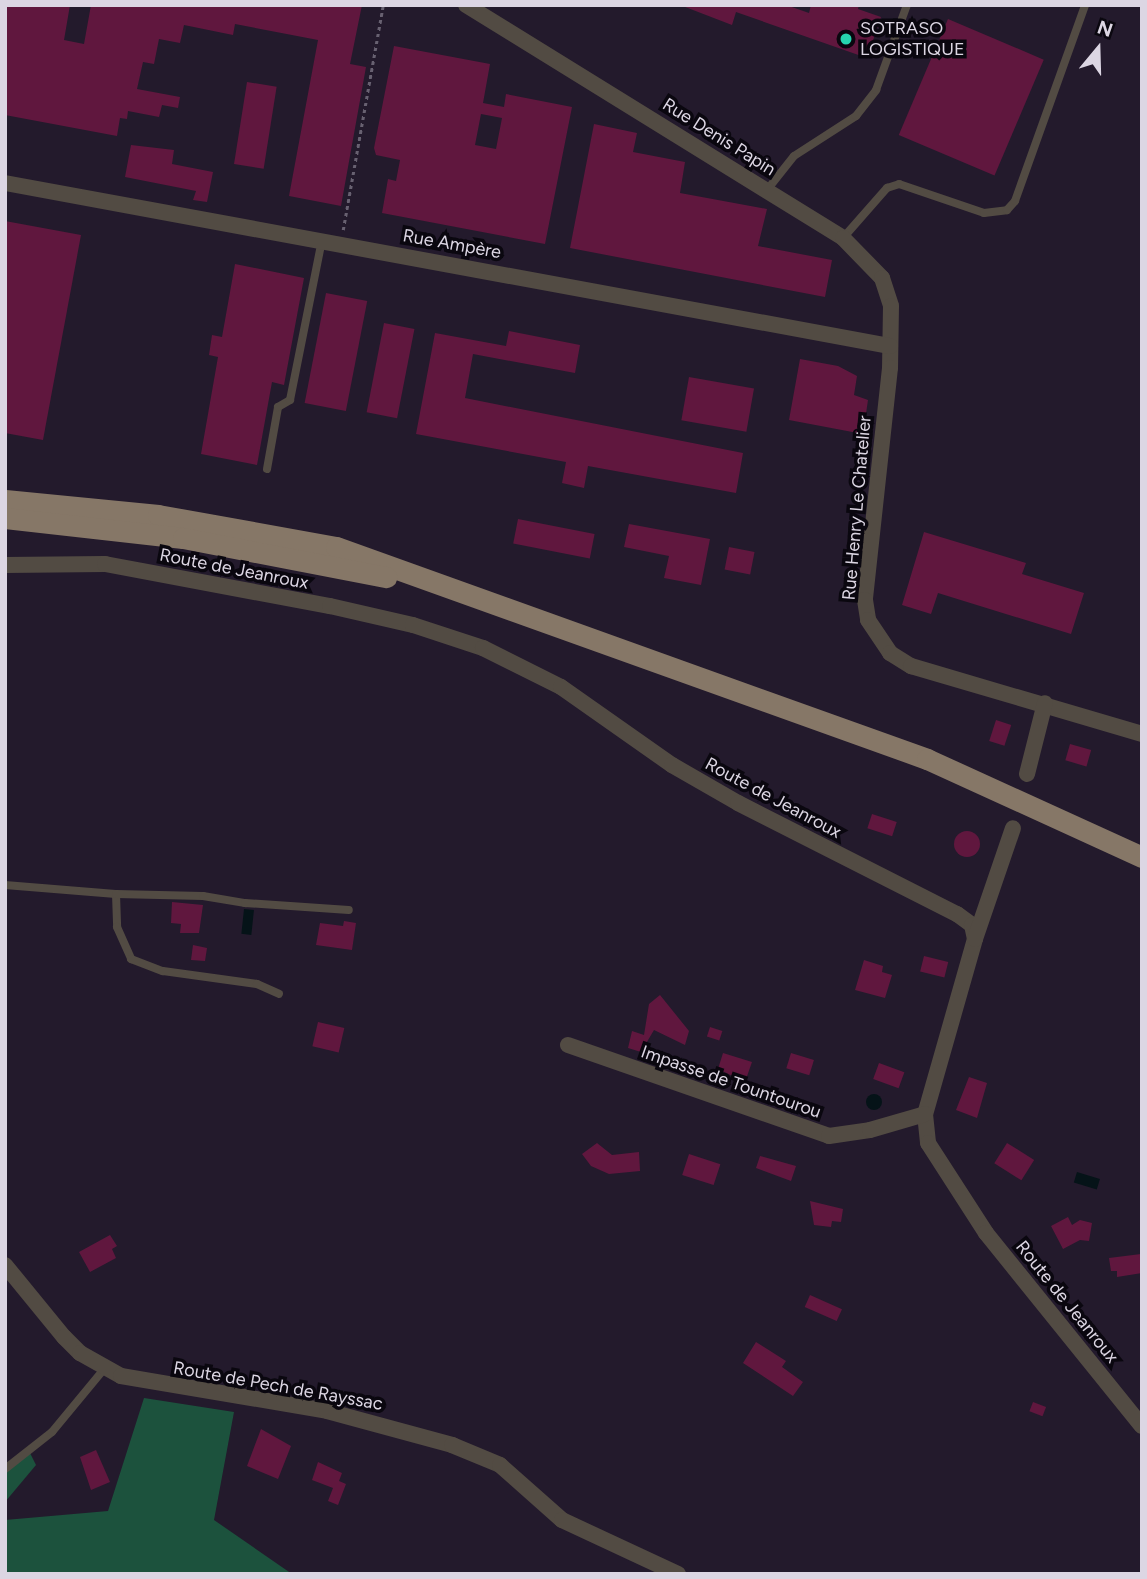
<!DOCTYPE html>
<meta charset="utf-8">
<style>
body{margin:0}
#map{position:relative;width:1147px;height:1579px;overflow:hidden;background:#231a2c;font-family:Figtree,sans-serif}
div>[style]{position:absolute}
.forest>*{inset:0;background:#1c523d}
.water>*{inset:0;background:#051318;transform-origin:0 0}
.round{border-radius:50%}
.building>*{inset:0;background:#60173e;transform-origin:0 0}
.path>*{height:2.5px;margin-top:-1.25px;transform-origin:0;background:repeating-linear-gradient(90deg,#686171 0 3.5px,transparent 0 7px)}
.lane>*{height:8px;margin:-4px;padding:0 4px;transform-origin:4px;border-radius:4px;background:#524b43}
.street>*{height:16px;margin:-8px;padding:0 8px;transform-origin:8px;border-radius:8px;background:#524b43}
.primary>*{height:21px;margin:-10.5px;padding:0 10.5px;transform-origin:10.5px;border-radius:10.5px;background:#867767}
.dots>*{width:19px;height:19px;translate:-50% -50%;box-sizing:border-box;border:4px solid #0a070f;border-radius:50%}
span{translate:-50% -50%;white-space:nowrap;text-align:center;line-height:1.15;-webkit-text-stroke:7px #0a070f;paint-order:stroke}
.poi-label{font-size:18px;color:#dcd6e3}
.left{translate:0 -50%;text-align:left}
.street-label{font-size:18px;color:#dcd6e3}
.frame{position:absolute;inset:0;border:7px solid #dcd6e3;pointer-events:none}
.north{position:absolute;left:1063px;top:14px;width:70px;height:70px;-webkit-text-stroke:5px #0a070f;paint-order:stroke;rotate:19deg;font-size:19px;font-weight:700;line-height:28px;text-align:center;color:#dcd6e3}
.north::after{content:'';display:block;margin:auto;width:24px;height:32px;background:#dcd6e3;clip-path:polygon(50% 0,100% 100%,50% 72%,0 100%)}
</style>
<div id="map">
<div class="forest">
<i style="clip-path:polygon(144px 1398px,234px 1412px,214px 1520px,292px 1574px,5px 1574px,5px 1520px,108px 1511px)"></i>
<i style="clip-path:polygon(29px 1451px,36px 1465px,5px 1502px,5px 1466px)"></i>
</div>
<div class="water">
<i style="left:244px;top:909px;width:10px;height:25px;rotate:6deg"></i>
<i class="round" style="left:866px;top:1094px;width:16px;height:16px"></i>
<i style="left:1077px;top:1172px;width:24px;height:11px;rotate:17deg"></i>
</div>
<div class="building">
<i style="clip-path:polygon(5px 5px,70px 5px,64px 40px,84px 44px,91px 5px,362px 5px,350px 64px,366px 67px,341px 206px,289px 196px,318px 40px,235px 24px,233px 35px,184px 25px,180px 43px,159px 39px,154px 64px,143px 62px,137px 89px,180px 97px,178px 108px,162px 105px,159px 117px,128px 111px,127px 119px,120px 118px,117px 136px,5px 115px)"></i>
<i style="clip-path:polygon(680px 5px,786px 5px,809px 13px,811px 5px,859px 5px,858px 9px,881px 17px,867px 58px,736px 12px,732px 25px)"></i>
<i style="left:948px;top:19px;width:104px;height:126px;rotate:23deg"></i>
<i style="clip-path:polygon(evenodd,394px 46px,490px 64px,483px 103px,504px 107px,506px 94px,572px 107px,545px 244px,382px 213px,388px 179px,396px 181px,400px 160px,376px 155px,374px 148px,394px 46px,481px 114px,502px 118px,496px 149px,475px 145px,481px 114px)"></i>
<i style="left:247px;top:82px;width:30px;height:83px;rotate:9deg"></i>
<i style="clip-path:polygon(594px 124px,637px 133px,633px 152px,685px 162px,680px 193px,767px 209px,758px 246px,832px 260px,825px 297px,570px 248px)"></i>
<i style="clip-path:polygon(131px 145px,174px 150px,172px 164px,213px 172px,207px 202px,193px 200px,196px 191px,125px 177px)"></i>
<i style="clip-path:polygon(5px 221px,81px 235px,43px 440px,5px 433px)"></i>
<i style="clip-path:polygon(235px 264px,304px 278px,284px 385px,272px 382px,257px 465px,201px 454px,218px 357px,209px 355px,212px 335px,222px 337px)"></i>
<i style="left:326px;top:293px;width:42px;height:112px;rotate:11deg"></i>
<i style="left:384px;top:323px;width:31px;height:91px;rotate:11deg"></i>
<i style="clip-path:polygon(509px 331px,580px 345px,575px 373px,473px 354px,465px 398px,743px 453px,736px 493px,588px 466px,584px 488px,562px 483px,566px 462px,416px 434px,435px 333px,506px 346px)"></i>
<i style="clip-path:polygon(800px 359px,838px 366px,857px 376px,854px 395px,868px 400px,863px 434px,789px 420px)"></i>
<i style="left:689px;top:377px;width:66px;height:44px;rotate:10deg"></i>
<i style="left:518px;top:519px;width:78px;height:25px;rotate:11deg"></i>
<i style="clip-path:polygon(629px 524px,710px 539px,701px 585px,664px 578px,669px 556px,624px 547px)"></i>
<i style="clip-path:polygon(924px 532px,1026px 563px,1022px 574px,1084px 593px,1071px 634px,938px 593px,931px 614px,902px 605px)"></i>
<i style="left:729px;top:547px;width:26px;height:23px;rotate:11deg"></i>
<i style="left:996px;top:720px;width:16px;height:22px;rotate:18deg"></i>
<i style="left:1070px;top:744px;width:22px;height:17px;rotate:16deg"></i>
<i style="left:872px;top:814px;width:26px;height:15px;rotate:18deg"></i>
<i class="round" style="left:954px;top:831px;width:26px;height:26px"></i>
<i style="clip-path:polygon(172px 902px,203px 905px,199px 933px,180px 933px,181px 924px,171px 923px)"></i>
<i style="clip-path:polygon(344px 921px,356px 923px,352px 950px,316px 945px,320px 923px,343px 926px)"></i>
<i style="clip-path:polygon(193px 945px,207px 948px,205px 961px,191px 960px)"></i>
<i style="left:924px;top:956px;width:25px;height:16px;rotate:14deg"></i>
<i style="clip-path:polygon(864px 960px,883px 966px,882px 972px,892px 975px,885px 998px,855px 990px)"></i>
<i style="clip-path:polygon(660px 995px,689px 1031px,685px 1045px,654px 1030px,641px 1052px,628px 1048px,632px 1031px,644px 1035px,649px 1004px)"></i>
<i style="left:318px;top:1022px;width:27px;height:25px;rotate:13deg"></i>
<i style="left:710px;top:1027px;width:13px;height:10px;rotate:18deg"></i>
<i style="clip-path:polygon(723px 1053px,752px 1062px,745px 1082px,718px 1069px)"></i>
<i style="left:791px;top:1053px;width:24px;height:16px;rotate:17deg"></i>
<i style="left:879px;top:1063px;width:27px;height:17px;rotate:20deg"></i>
<i style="clip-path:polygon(969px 1077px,987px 1083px,977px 1118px,956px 1110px)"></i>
<i style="clip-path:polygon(597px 1143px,612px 1155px,639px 1152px,640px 1171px,609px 1174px,591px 1166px,582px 1154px)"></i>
<i style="left:1007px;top:1143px;width:32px;height:24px;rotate:32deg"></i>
<i style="left:689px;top:1154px;width:33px;height:22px;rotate:18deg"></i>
<i style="clip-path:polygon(760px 1156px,796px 1166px,791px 1181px,756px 1168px)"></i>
<i style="clip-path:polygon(810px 1201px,843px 1209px,841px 1222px,832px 1221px,831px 1227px,814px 1225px)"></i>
<i style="clip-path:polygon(1068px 1217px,1072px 1225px,1080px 1220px,1092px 1223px,1089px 1241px,1080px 1240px,1063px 1249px,1051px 1226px)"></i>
<i style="clip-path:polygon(110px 1235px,117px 1246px,112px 1249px,116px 1258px,90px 1272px,79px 1252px)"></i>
<i style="clip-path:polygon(1141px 1254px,1142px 1273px,1117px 1277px,1117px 1271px,1111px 1271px,1109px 1258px)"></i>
<i style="left:810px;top:1295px;width:35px;height:13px;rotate:24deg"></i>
<i style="clip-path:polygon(756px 1342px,786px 1361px,782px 1367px,803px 1382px,793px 1396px,743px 1363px)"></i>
<i style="left:1033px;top:1402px;width:14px;height:10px;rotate:21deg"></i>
<i style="clip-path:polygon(261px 1429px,291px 1446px,278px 1479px,247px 1466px)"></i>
<i style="clip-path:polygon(96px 1450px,110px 1482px,91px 1490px,80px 1457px)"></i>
<i style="clip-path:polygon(318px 1462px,342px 1473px,339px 1481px,346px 1484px,338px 1505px,328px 1501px,333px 1488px,312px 1480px)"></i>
</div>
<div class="path">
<i style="left:343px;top:230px;width:229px;rotate:-79.9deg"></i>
</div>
<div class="lane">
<i style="left:767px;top:190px;width:43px;rotate:-51.5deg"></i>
<i style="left:794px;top:156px;width:74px;rotate:-32.8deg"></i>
<i style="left:856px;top:116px;width:33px;rotate:-52deg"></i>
<i style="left:876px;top:90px;width:90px;rotate:-70deg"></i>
<i style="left:843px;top:238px;width:67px;rotate:-48.7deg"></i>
<i style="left:887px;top:188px;width:13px;rotate:-18deg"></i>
<i style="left:899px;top:184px;width:90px;rotate:18.8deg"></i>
<i style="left:984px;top:213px;width:23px;rotate:-7deg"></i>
<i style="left:1007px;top:210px;width:12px;rotate:-48deg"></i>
<i style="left:1015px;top:201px;width:208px;rotate:-70.3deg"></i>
<i style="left:267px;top:469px;width:63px;rotate:-79.9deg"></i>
<i style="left:278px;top:407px;width:14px;rotate:-30deg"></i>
<i style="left:290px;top:400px;width:163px;rotate:-78.7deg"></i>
<i style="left:5px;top:885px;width:111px;rotate:4.6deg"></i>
<i style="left:116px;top:894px;width:33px;rotate:88deg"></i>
<i style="left:117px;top:927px;width:35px;rotate:66deg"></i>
<i style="left:131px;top:959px;width:34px;rotate:21deg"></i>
<i style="left:163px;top:971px;width:95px;rotate:7.9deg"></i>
<i style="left:257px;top:984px;width:24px;rotate:24deg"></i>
<i style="left:116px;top:894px;width:87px;rotate:1.3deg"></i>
<i style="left:203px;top:896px;width:43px;rotate:9.5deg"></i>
<i style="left:245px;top:903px;width:104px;rotate:3.9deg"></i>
<i style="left:5px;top:1469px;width:60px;rotate:-38.2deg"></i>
<i style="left:52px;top:1432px;width:83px;rotate:-50.4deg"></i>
</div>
<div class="street">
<i style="left:466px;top:5px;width:443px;rotate:31.7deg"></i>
<i style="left:843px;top:238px;width:56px;rotate:45.7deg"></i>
<i style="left:882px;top:278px;width:29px;rotate:72deg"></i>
<i style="left:891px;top:306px;width:62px;rotate:90.9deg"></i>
<i style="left:890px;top:368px;width:233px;rotate:96.2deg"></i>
<i style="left:865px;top:600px;width:20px;rotate:81deg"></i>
<i style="left:868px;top:620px;width:40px;rotate:56deg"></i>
<i style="left:890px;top:653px;width:25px;rotate:32deg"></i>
<i style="left:911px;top:666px;width:241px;rotate:16.4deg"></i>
<i style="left:5px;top:183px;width:900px;rotate:10.44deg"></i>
<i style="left:5px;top:565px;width:100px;rotate:-0.6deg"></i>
<i style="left:105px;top:564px;width:229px;rotate:10.6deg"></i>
<i style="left:330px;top:606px;width:85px;rotate:12.9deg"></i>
<i style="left:413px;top:625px;width:74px;rotate:18.2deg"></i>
<i style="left:483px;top:648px;width:87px;rotate:26.6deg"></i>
<i style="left:561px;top:687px;width:136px;rotate:35.1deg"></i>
<i style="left:672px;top:765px;width:76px;rotate:29.9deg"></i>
<i style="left:738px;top:803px;width:246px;rotate:26.9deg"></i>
<i style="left:957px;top:914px;width:19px;rotate:36deg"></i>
<i style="left:972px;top:925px;width:14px;rotate:78deg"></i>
<i style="left:975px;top:939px;width:182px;rotate:105.9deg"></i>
<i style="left:925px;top:1114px;width:29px;rotate:84deg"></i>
<i style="left:928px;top:1143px;width:107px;rotate:57.2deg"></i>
<i style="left:986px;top:1233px;width:248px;rotate:51.1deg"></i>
<i style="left:1027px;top:774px;width:73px;rotate:-75.8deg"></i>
<i style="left:975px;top:939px;width:117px;rotate:-71.1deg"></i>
<i style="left:568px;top:1045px;width:276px;rotate:19.2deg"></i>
<i style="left:829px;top:1136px;width:41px;rotate:-8.3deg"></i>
<i style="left:870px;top:1130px;width:57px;rotate:-16.2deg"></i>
<i style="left:5px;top:1265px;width:93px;rotate:50.7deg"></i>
<i style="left:64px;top:1337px;width:23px;rotate:45deg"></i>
<i style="left:80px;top:1353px;width:47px;rotate:29.3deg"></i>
<i style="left:121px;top:1376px;width:209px;rotate:9.6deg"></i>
<i style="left:327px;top:1411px;width:130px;rotate:15.2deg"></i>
<i style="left:452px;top:1445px;width:52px;rotate:22.6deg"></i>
<i style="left:500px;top:1465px;width:83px;rotate:41.6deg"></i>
<i style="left:562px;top:1520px;width:128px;rotate:25deg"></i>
</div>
<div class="primary">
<i style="left:5px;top:500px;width:154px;rotate:5.6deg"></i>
<i style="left:158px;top:515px;width:181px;rotate:10.2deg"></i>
<i style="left:336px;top:547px;width:628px;rotate:19.73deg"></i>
<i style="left:927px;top:759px;width:236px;rotate:24.5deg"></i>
<i style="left:5px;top:518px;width:179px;rotate:6.4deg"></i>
<i style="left:183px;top:538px;width:207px;rotate:10.9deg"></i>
</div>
<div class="dots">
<i style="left:846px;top:39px;background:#26d5ae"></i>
</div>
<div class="poi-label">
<span class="left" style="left:860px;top:39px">SOTRASO<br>LOGISTIQUE</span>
</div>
<div class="street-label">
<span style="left:719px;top:137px;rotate:32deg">Rue Denis Papin</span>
<span style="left:452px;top:244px;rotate:10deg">Rue Ampère</span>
<span style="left:857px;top:508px;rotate:-85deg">Rue Henry Le Chatelier</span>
<span style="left:234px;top:569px;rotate:11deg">Route de Jeanroux</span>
<span style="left:773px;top:798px;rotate:28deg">Route de Jeanroux</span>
<span style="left:731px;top:1082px;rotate:19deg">Impasse de Tountourou</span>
<span style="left:1067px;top:1302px;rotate:51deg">Route de Jeanroux</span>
<span style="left:278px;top:1386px;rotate:10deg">Route de Pech de Rayssac</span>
</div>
<div class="frame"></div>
<div class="north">N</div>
</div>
